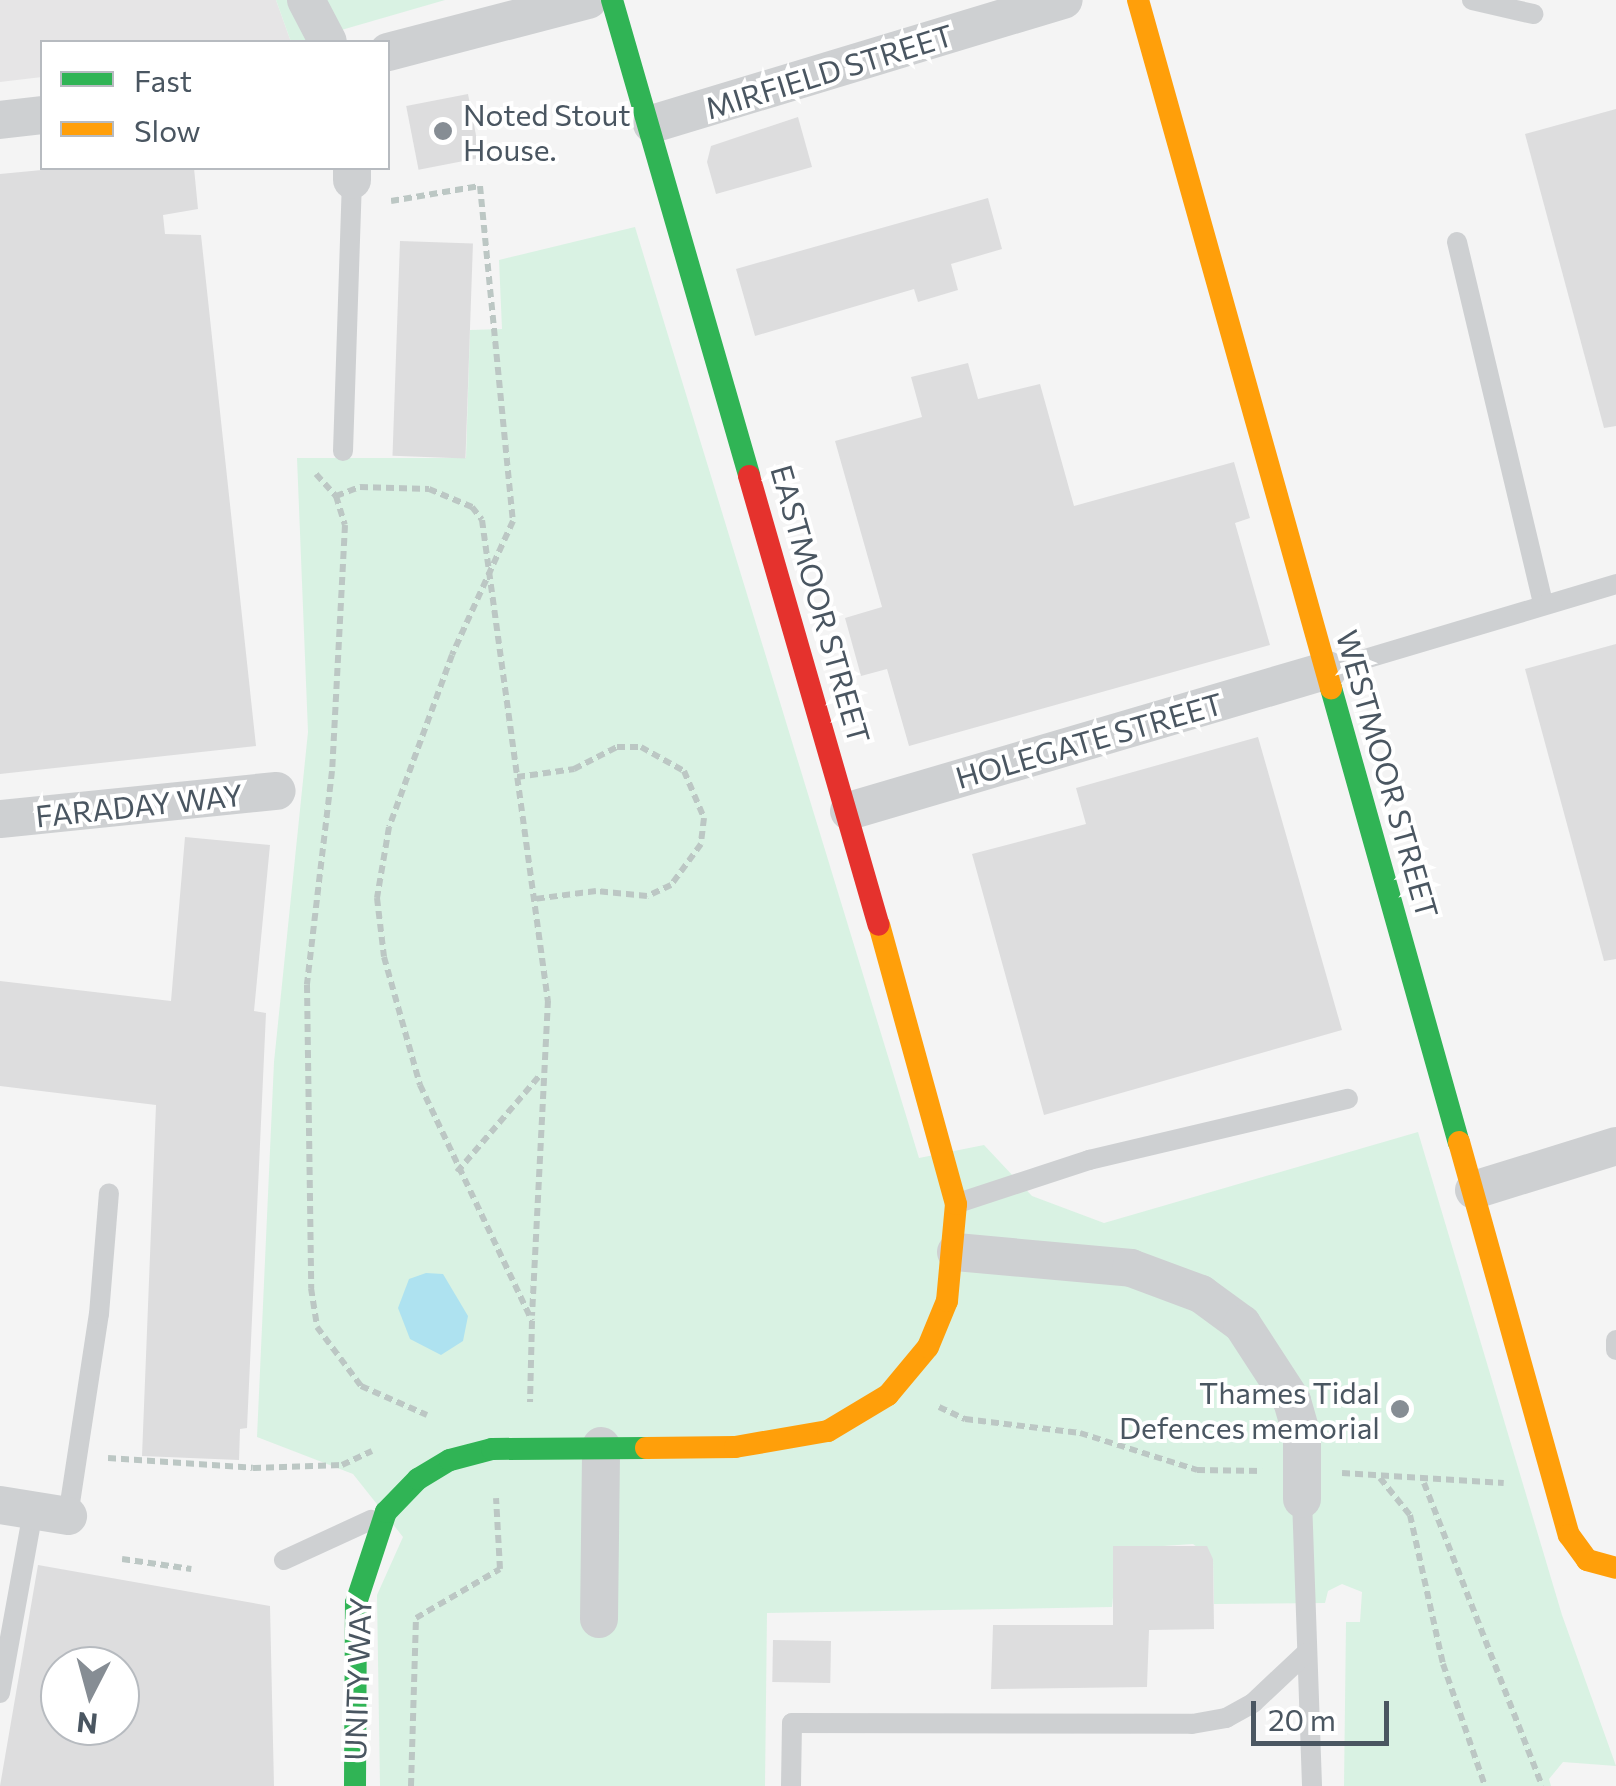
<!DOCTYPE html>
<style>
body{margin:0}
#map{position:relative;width:1616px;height:1786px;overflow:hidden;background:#f4f4f4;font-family:Commissioner,sans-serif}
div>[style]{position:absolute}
.education>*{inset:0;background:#e6e5e6}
.green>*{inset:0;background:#d9f2e3}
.water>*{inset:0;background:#aee2f0}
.building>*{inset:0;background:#ddddde;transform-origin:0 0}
.path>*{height:6px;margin-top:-3px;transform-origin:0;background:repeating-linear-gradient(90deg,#bcc7c4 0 8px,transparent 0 13px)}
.lane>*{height:20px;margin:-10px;padding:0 10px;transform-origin:10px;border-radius:10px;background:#ced0d2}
.street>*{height:38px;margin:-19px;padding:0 19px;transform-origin:19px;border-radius:19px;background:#ced0d2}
.fast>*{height:22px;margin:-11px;padding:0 11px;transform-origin:11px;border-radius:11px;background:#30b455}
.slow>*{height:22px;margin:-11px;padding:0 11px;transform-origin:11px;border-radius:11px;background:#ff9f0a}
.jam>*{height:22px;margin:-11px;padding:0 11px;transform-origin:11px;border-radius:11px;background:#e5322d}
.dots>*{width:28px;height:28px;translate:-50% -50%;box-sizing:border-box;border:5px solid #fff;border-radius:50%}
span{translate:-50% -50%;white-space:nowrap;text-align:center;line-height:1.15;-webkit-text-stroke:8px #fff;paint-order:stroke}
.street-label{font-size:30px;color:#4a5661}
.poi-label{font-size:30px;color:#4a5661}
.left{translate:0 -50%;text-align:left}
.right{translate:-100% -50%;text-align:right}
.legend{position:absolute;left:40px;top:40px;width:350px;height:130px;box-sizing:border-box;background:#fff;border:2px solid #b7bbc0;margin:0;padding:12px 18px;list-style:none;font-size:30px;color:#4a5661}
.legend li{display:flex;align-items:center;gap:20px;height:50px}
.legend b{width:50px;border:2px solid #b7bbc0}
.north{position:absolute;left:40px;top:1646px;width:100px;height:100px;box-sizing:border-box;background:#fff;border:2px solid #b7bbc0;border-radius:50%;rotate:186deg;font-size:28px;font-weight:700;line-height:40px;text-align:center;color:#4a5661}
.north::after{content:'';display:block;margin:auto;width:35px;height:45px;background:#868d94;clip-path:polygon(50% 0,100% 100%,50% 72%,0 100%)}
.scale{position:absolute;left:1251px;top:1701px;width:138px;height:45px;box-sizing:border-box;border:5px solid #4a5661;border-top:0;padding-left:12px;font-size:30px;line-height:35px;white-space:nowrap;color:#4a5661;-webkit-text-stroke:8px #fff;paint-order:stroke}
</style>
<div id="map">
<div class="education">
<i style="clip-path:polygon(0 0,276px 0,291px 42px,42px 42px,42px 77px,0 82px)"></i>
</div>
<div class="green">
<i style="clip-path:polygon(276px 0,445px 0,300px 42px,291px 42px)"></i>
<i style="clip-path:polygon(635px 227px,919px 1158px,984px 1145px,1032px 1196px,1104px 1223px,1418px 1132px,1562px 1615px,1616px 1766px,1563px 1762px,1549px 1779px,1551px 1786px,1344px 1786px,1346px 1622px,1360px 1622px,1362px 1592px,1342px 1584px,1328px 1591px,1325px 1603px,1214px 1604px,1213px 1559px,1193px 1544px,1118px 1549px,1112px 1607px,767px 1613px,765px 1786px,380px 1786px,377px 1595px,403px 1537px,353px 1474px,257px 1437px,274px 1062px,308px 732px,297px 458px,466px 458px,470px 330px,502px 329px,499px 260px)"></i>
</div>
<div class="water">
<i style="clip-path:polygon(426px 1273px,443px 1274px,468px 1316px,463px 1341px,441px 1355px,410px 1339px,398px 1308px,409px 1279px)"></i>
</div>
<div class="building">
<i style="left:468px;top:94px;width:65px;height:63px;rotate:79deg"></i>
<i style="clip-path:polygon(1616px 109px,1616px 426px,1604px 428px,1525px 134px)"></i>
<i style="clip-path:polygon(798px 117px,812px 167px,716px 194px,707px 162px,711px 146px)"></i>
<i style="clip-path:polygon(63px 168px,194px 168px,198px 209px,163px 215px,165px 234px,201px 235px,256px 746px,0 774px,0 174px)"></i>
<i style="clip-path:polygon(988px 198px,1002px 249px,951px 264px,958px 290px,918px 302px,914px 289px,755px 336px,736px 269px)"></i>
<i style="left:400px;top:241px;width:73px;height:215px;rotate:2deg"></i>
<i style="clip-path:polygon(968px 363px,978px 399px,1040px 384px,1074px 506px,1234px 462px,1250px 518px,1235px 523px,1270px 645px,909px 746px,887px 669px,861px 676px,845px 618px,882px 607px,835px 441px,922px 417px,911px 377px)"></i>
<i style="clip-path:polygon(1616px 644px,1616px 959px,1604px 961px,1525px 669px)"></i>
<i style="clip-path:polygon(1258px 737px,1342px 1030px,1044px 1115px,972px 854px,1086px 824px,1076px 788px)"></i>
<i style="clip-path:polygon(185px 837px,270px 845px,254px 1011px,266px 1013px,247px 1428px,240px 1429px,239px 1460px,142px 1456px,156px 1105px,0 1086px,0 981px,171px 1001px)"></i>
<i style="clip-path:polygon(1113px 1546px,1207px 1546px,1213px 1559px,1214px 1629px,1149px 1630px,1147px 1687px,991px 1689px,993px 1625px,1113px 1625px)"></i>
<i style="clip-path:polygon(evenodd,38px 1565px,270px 1606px,274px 1786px,0 1786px,38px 1565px,60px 1666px,120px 1666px,120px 1726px,60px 1726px,60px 1666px)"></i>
<i style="left:773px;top:1640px;width:58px;height:42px;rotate:1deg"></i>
</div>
<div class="path">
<i style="left:391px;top:201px;width:90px;rotate:-9.6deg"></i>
<i style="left:480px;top:186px;width:337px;rotate:84.4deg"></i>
<i style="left:513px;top:521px;width:147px;rotate:114.5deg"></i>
<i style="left:452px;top:655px;width:183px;rotate:110.1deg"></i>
<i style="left:389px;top:827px;width:72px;rotate:99.6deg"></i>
<i style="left:377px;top:898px;width:59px;rotate:83.2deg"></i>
<i style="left:384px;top:957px;width:133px;rotate:74.3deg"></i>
<i style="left:420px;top:1085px;width:261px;rotate:64.6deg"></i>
<i style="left:532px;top:1321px;width:81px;rotate:91.4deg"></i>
<i style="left:316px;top:474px;width:30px;rotate:48deg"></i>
<i style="left:336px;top:496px;width:30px;rotate:73deg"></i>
<i style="left:345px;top:525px;width:246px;rotate:93deg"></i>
<i style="left:332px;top:771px;width:215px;rotate:96.7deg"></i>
<i style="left:307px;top:985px;width:303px;rotate:89.2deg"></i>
<i style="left:311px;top:1288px;width:39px;rotate:81deg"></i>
<i style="left:317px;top:1327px;width:74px;rotate:53.3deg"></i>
<i style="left:361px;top:1386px;width:72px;rotate:23.7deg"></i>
<i style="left:336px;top:496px;width:26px;rotate:-21deg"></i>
<i style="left:360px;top:487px;width:69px;rotate:1.7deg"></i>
<i style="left:429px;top:489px;width:47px;rotate:22.7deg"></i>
<i style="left:472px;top:507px;width:16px;rotate:52deg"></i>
<i style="left:482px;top:520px;width:485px;rotate:82.2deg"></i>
<i style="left:548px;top:1000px;width:316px;rotate:92.9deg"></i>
<i style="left:517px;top:777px;width:58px;rotate:-8deg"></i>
<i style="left:574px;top:769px;width:48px;rotate:-27.1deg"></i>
<i style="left:617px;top:747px;width:24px"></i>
<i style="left:641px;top:747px;width:49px;rotate:29.2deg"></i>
<i style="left:684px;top:771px;width:51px;rotate:66.9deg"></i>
<i style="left:704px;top:818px;width:26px;rotate:97deg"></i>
<i style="left:701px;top:844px;width:51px;rotate:126.2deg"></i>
<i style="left:671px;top:885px;width:26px;rotate:155deg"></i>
<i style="left:647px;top:896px;width:51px;rotate:-174.4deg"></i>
<i style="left:596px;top:891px;width:63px;rotate:172.6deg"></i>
<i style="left:457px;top:1172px;width:129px;rotate:-49.4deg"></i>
<i style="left:939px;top:1407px;width:29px;rotate:25deg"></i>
<i style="left:965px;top:1419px;width:116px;rotate:6.9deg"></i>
<i style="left:1080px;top:1433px;width:123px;rotate:17.5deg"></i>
<i style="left:1197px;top:1470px;width:65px;rotate:0.9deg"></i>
<i style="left:108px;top:1458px;width:145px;rotate:3.9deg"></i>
<i style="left:253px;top:1468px;width:89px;rotate:-1.9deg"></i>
<i style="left:342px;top:1465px;width:33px;rotate:-25deg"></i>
<i style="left:1342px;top:1473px;width:162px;rotate:3.5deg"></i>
<i style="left:1380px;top:1478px;width:48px;rotate:51deg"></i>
<i style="left:1410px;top:1515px;width:153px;rotate:77.5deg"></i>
<i style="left:1443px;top:1664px;width:129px;rotate:71deg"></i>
<i style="left:1424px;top:1483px;width:325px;rotate:68.7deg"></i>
<i style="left:122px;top:1559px;width:70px;rotate:8.2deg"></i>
<i style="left:411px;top:1786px;width:168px;rotate:-88.3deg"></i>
<i style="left:416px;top:1618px;width:97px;rotate:-30.3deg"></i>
<i style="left:500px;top:1569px;width:71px;rotate:-93.2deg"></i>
</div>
<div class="lane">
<i style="left:1472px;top:0;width:63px;rotate:12.9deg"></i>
<i style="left:1457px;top:242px;width:370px;rotate:76.6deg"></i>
<i style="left:343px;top:451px;width:271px;rotate:-88.1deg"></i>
<i style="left:1328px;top:670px;width:301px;rotate:-16.6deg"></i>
<i style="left:958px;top:1203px;width:138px;rotate:-18.2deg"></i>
<i style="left:1089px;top:1160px;width:266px;rotate:-13.3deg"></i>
<i style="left:1616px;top:1340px;width:10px;rotate:90deg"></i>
<i style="left:1302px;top:1499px;width:287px;rotate:88deg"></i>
<i style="left:68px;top:1516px;width:204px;rotate:-81.3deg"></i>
<i style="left:99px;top:1314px;width:121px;rotate:-85.3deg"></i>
<i style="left:284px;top:1560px;width:96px;rotate:-24.7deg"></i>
<i style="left:0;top:1693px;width:185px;rotate:-79.7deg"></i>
<i style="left:791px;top:1786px;width:63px;rotate:-89.1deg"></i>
<i style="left:792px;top:1723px;width:400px;rotate:0.1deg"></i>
<i style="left:1192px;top:1724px;width:35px;rotate:-10deg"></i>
<i style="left:1226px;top:1718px;width:31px;rotate:-29deg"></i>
<i style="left:1253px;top:1703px;width:73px;rotate:-43.3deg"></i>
</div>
<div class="street">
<i style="left:306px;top:0;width:47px;rotate:62.4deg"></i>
<i style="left:388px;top:52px;width:207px;rotate:-14.6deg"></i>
<i style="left:0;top:120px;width:42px;rotate:-6.8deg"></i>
<i style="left:652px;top:124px;width:430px;rotate:-16.8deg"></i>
<i style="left:352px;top:168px;width:12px;rotate:90deg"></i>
<i style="left:849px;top:811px;width:499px;rotate:-16.4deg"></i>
<i style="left:0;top:819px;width:278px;rotate:-5.8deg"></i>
<i style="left:1474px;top:1190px;width:149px;rotate:-17.2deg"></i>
<i style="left:956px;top:1252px;width:176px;rotate:5.2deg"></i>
<i style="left:1131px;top:1268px;width:75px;rotate:20.4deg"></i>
<i style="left:1201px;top:1294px;width:51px;rotate:36.2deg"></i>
<i style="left:1242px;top:1324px;width:92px;rotate:57deg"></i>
<i style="left:1292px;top:1401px;width:36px;rotate:74deg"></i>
<i style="left:1302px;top:1436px;width:63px;rotate:90deg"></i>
<i style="left:0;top:1505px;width:69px;rotate:9.2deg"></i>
<i style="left:599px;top:1619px;width:173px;rotate:-89.3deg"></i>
</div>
<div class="fast">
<i style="left:612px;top:0;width:495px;rotate:73.9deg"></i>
<i style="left:1331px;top:688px;width:472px;rotate:74.3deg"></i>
<i style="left:355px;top:1786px;width:183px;rotate:-89.7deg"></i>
<i style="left:356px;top:1603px;width:96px;rotate:-71.8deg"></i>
<i style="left:386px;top:1512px;width:46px;rotate:-45.9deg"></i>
<i style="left:418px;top:1479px;width:37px;rotate:-31deg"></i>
<i style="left:450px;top:1460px;width:43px;rotate:-14.7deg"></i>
<i style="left:492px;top:1449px;width:154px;rotate:-0.4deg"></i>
</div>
<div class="slow">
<i style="left:1138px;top:0;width:715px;rotate:74.33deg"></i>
<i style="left:1459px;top:1142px;width:408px;rotate:74.4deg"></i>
<i style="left:1569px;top:1535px;width:31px;rotate:54deg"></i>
<i style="left:1587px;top:1560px;width:30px;rotate:15deg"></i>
<i style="left:646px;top:1448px;width:89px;rotate:-0.6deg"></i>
<i style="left:735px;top:1447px;width:94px;rotate:-9.8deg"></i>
<i style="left:828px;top:1431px;width:70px;rotate:-31deg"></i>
<i style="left:888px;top:1395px;width:62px;rotate:-50.2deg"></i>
<i style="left:928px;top:1347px;width:50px;rotate:-67.6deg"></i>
<i style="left:947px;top:1301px;width:97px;rotate:-84.7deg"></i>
<i style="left:956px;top:1204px;width:289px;rotate:-105.4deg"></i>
</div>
<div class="jam">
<i style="left:749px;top:476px;width:467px;rotate:73.9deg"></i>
</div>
<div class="dots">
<i style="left:443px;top:131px;background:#868d94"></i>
<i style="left:1400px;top:1409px;background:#868d94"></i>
</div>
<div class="street-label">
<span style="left:829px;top:71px;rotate:-17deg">MIRFIELD STREET</span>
<span style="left:821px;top:604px;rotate:74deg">EASTMOOR STREET</span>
<span style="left:1089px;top:740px;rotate:-16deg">HOLEGATE STREET</span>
<span style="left:1388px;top:774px;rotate:74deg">WESTMOOR STREET</span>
<span style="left:139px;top:805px;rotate:-6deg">FARADAY WAY</span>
<span style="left:357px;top:1679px;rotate:-88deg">UNITY WAY</span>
</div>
<div class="poi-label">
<span class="left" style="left:463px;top:131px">Noted Stout<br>House.</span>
<span class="right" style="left:1380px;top:1409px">Thames Tidal<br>Defences memorial</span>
</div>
<ul class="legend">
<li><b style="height:12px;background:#30b455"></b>Fast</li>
<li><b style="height:12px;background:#ff9f0a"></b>Slow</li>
</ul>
<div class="north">N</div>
<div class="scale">20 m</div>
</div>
